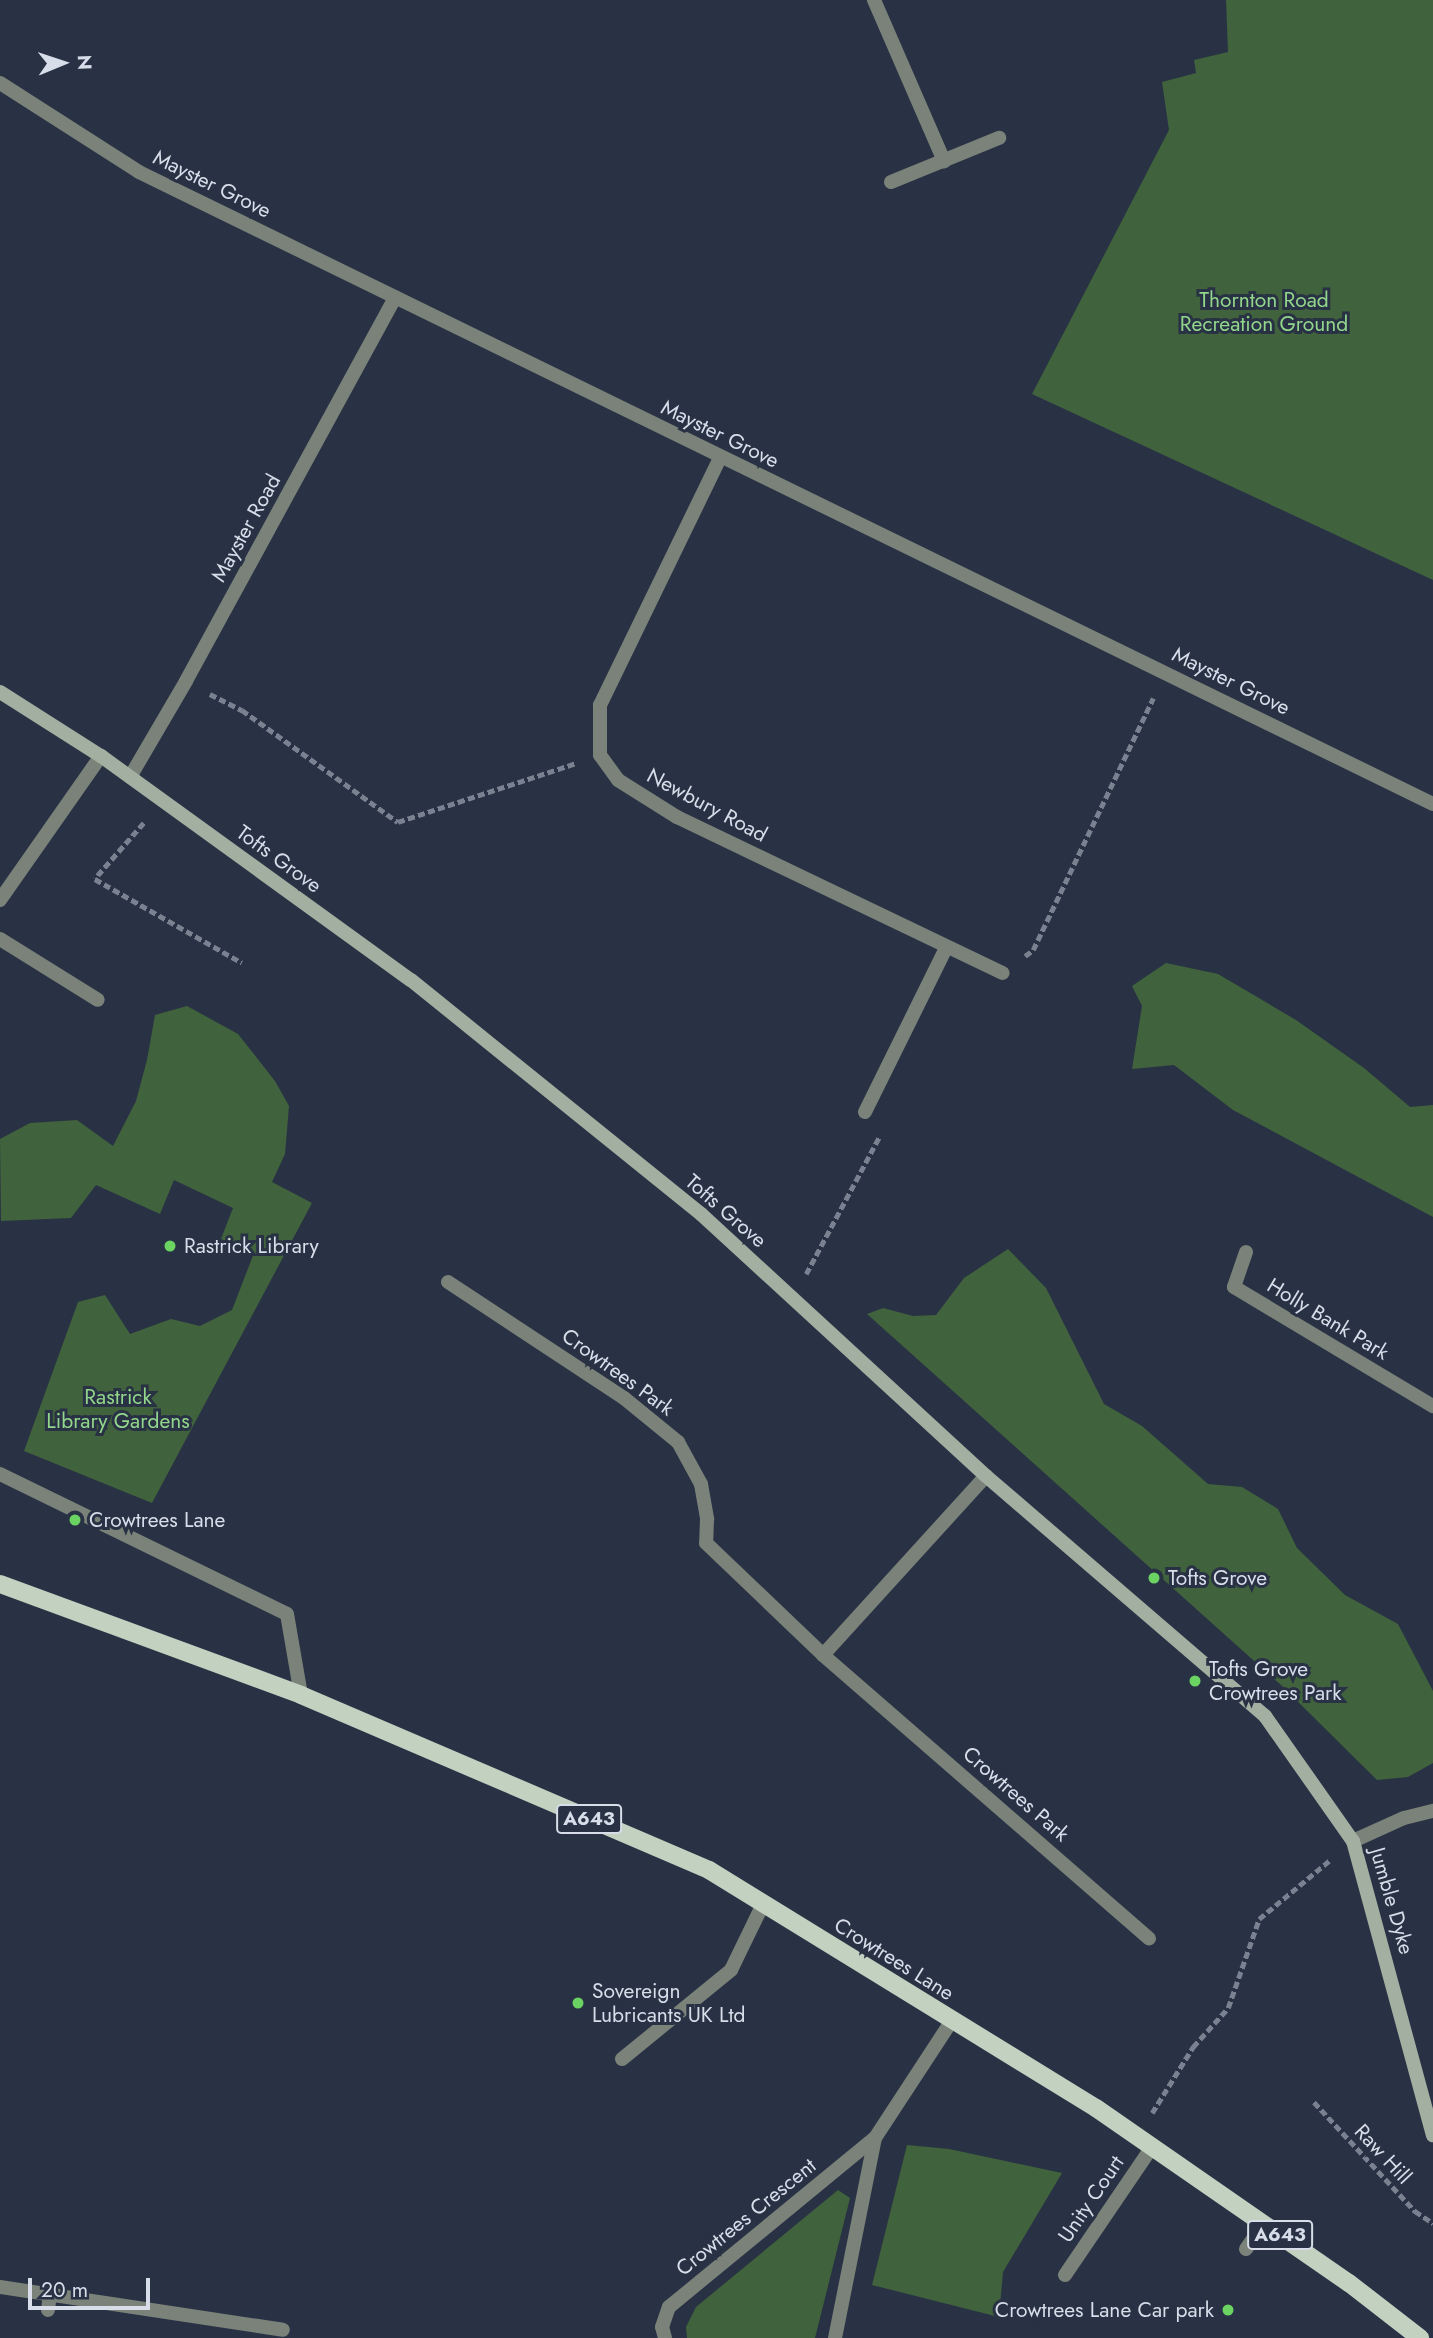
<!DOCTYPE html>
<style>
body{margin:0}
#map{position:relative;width:1433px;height:2338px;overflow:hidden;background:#293244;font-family:Jost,sans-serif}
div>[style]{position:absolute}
.green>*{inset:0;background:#40623c}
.path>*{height:4.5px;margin-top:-2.25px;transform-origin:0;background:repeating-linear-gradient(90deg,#7a8291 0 7px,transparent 0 10.5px)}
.lane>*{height:14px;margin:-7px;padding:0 7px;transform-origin:7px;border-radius:7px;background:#7a8279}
.street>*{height:14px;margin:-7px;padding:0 7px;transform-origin:7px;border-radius:7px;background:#7a8279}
.secondary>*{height:14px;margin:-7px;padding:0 7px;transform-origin:7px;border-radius:7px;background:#a2afa1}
.primary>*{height:18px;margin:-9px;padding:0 9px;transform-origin:9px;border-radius:9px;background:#c2d1c0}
.dots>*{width:19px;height:19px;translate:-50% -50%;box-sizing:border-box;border:4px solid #293244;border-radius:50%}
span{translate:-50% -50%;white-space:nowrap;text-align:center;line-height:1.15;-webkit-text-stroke:6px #293244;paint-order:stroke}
.shield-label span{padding:2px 5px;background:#293244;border:2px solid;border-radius:5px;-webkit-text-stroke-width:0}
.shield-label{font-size:19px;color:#d7dde9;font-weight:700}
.street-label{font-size:21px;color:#d7dde9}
.park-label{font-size:21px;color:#92d68b}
.poi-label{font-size:21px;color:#d7dde9}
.left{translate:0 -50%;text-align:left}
.right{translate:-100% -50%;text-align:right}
.north{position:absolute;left:28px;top:28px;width:70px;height:70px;-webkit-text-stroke:5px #293244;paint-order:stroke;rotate:88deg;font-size:19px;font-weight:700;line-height:28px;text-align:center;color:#d7dde9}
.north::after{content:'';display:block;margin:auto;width:24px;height:32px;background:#d7dde9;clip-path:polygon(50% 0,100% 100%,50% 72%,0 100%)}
.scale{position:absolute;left:28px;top:2278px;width:122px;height:32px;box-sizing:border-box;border:4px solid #d7dde9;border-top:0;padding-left:9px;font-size:21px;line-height:24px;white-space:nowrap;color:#d7dde9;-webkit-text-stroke:5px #293244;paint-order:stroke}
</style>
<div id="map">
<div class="green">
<i style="clip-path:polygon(1226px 0,1433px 0,1433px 580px,1032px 394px,1169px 130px,1162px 82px,1196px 73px,1194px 60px,1228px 52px)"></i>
<i style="clip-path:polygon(1166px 963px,1218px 974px,1296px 1020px,1364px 1068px,1410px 1107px,1433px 1105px,1433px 1217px,1233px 1110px,1174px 1065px,1132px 1069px,1142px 1006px,1132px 986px)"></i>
<i style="clip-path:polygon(187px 1006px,238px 1034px,275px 1081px,289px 1106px,285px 1154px,272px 1182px,312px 1203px,152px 1503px,24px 1451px,78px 1302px,105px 1295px,130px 1334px,171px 1319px,200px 1326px,232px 1310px,254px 1253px,221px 1239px,233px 1208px,174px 1180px,160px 1214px,96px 1185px,71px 1218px,1px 1221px,0 1139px,30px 1123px,77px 1120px,113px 1146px,136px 1101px,147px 1060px,155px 1015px)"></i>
<i style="clip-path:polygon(1008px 1249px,1046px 1288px,1104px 1404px,1142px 1426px,1208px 1484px,1242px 1487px,1278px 1509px,1297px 1548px,1345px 1595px,1398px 1624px,1433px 1691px,1433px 1763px,1408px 1777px,1377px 1780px,1281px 1685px,867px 1314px,883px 1308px,913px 1316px,936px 1315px,964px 1278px)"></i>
<i style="clip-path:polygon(907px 2145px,949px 2149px,1062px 2173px,1003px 2272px,999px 2317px,872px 2285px)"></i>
<i style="clip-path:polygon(838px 2190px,850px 2198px,815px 2338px,687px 2338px,686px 2327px,696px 2307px)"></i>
</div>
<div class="path">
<i style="left:210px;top:694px;width:36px;rotate:27deg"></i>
<i style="left:242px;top:710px;width:192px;rotate:35.7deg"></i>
<i style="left:398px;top:822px;width:188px;rotate:-18.3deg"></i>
<i style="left:144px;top:823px;width:74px;rotate:131.2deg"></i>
<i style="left:95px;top:879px;width:169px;rotate:29.7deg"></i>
<i style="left:1025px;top:956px;width:10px;rotate:-37deg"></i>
<i style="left:1033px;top:950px;width:279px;rotate:-64.5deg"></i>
<i style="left:806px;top:1274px;width:155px;rotate:-61.9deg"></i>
<i style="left:1314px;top:2102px;width:149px;rotate:47.2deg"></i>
<i style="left:1415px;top:2211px;width:22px;rotate:34deg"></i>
<i style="left:1152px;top:2113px;width:78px;rotate:-58.2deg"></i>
<i style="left:1193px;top:2047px;width:52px;rotate:-48.1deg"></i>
<i style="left:1228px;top:2008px;width:94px;rotate:-70.8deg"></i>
<i style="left:1259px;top:1919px;width:92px;rotate:-39.7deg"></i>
</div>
<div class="lane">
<i style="left:0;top:1474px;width:319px;rotate:26deg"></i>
<i style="left:287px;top:1614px;width:82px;rotate:80.2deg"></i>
<i style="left:622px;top:2059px;width:141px;rotate:-39.2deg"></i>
<i style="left:731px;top:1970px;width:73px;rotate:-64.1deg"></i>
<i style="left:1246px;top:2249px;width:32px;rotate:-55deg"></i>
<i style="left:48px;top:2310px;width:16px;rotate:-83deg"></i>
</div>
<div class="street">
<i style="left:874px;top:0;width:176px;rotate:66.5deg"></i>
<i style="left:0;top:83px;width:165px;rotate:32.6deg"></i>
<i style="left:139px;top:172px;width:1440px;rotate:26.03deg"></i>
<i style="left:891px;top:182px;width:117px;rotate:-22.2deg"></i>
<i style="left:720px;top:458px;width:275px;rotate:115.9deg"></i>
<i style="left:600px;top:705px;width:50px;rotate:90deg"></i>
<i style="left:600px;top:755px;width:31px;rotate:54deg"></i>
<i style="left:618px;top:780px;width:70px;rotate:32.1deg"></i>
<i style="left:677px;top:817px;width:361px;rotate:25.6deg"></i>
<i style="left:130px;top:777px;width:111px;rotate:-59.7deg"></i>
<i style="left:186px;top:681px;width:437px;rotate:-61.4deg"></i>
<i style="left:0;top:900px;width:176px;rotate:-55deg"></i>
<i style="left:0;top:939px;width:115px;rotate:31.9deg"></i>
<i style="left:865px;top:1112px;width:183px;rotate:-63.7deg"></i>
<i style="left:1246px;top:1252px;width:37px;rotate:109deg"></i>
<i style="left:1234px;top:1287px;width:232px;rotate:30.9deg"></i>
<i style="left:448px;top:1282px;width:211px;rotate:33.4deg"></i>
<i style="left:624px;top:1398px;width:70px;rotate:39.2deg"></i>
<i style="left:678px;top:1442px;width:48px;rotate:61.3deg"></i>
<i style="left:701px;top:1484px;width:36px;rotate:80deg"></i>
<i style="left:707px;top:1519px;width:24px;rotate:92deg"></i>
<i style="left:706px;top:1543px;width:162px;rotate:43.7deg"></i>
<i style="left:823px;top:1655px;width:432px;rotate:41deg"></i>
<i style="left:823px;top:1655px;width:242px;rotate:-47.7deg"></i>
<i style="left:1353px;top:1841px;width:56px;rotate:-24.3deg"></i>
<i style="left:1404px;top:1818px;width:30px;rotate:-14deg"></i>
<i style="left:1065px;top:2275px;width:155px;rotate:-55.8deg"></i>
<i style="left:0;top:2287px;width:286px;rotate:8.6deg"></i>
<i style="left:665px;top:2338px;width:11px;rotate:-105deg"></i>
<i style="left:662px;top:2327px;width:21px;rotate:-71deg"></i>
<i style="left:669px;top:2307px;width:266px;rotate:-39.4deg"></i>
<i style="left:875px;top:2138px;width:139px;rotate:-56.8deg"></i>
<i style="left:835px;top:2338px;width:204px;rotate:-78.7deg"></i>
</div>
<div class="secondary">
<i style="left:0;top:692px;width:120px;rotate:32.4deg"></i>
<i style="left:101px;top:756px;width:382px;rotate:35.9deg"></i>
<i style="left:411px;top:980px;width:373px;rotate:38.9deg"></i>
<i style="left:701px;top:1214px;width:387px;rotate:42.6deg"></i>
<i style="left:986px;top:1476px;width:368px;rotate:40.7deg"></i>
<i style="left:1265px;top:1716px;width:153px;rotate:54.9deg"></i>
<i style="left:1353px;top:1841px;width:305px;rotate:74.8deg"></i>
</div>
<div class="primary">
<i style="left:0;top:1584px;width:321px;rotate:20.2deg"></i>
<i style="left:301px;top:1695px;width:444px;rotate:23.2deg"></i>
<i style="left:709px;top:1870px;width:454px;rotate:31.6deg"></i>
<i style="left:1096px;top:2108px;width:308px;rotate:34.7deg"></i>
<i style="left:1349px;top:2283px;width:90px;rotate:37.8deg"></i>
</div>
<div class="dots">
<i style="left:170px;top:1246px;background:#6bd362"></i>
<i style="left:75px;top:1520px;background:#6bd362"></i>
<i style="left:1154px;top:1578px;background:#6bd362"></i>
<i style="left:1195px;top:1681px;background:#6bd362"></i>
<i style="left:578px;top:2003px;background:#6bd362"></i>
<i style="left:1228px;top:2310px;background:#6bd362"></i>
</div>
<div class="shield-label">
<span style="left:589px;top:1819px">A643</span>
<span style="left:1280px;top:2235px">A643</span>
</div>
<div class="street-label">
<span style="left:212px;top:184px;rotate:26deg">Mayster Grove</span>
<span style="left:720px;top:434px;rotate:26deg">Mayster Grove</span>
<span style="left:246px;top:528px;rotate:-61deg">Mayster Road</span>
<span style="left:1231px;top:681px;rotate:26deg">Mayster Grove</span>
<span style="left:707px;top:805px;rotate:28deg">Newbury Road</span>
<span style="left:279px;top:859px;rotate:36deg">Tofts Grove</span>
<span style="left:726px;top:1211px;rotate:41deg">Tofts Grove</span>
<span style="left:1328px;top:1319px;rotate:31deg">Holly Bank Park</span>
<span style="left:618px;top:1372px;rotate:36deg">Crowtrees Park</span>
<span style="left:1016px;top:1794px;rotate:41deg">Crowtrees Park</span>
<span style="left:1392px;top:1901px;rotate:74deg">Jumble Dyke</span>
<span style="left:894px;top:1959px;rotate:32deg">Crowtrees Lane</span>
<span style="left:1383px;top:2154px;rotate:47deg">Raw Hill</span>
<span style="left:1091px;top:2199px;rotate:-56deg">Unity Court</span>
<span style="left:746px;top:2217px;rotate:-39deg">Crowtrees Crescent</span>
</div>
<div class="park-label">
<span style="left:1264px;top:312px">Thornton Road<br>Recreation Ground</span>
<span style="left:118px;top:1409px">Rastrick<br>Library Gardens</span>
</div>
<div class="poi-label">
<span class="left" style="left:184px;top:1246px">Rastrick Library</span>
<span class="left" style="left:89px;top:1520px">Crowtrees Lane</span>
<span class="left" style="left:1168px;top:1578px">Tofts Grove</span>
<span class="left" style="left:1209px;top:1681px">Tofts Grove<br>Crowtrees Park</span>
<span class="left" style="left:592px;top:2003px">Sovereign<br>Lubricants UK Ltd</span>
<span class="right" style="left:1214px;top:2310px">Crowtrees Lane Car park</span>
</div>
<div class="north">N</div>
<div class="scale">20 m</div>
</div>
